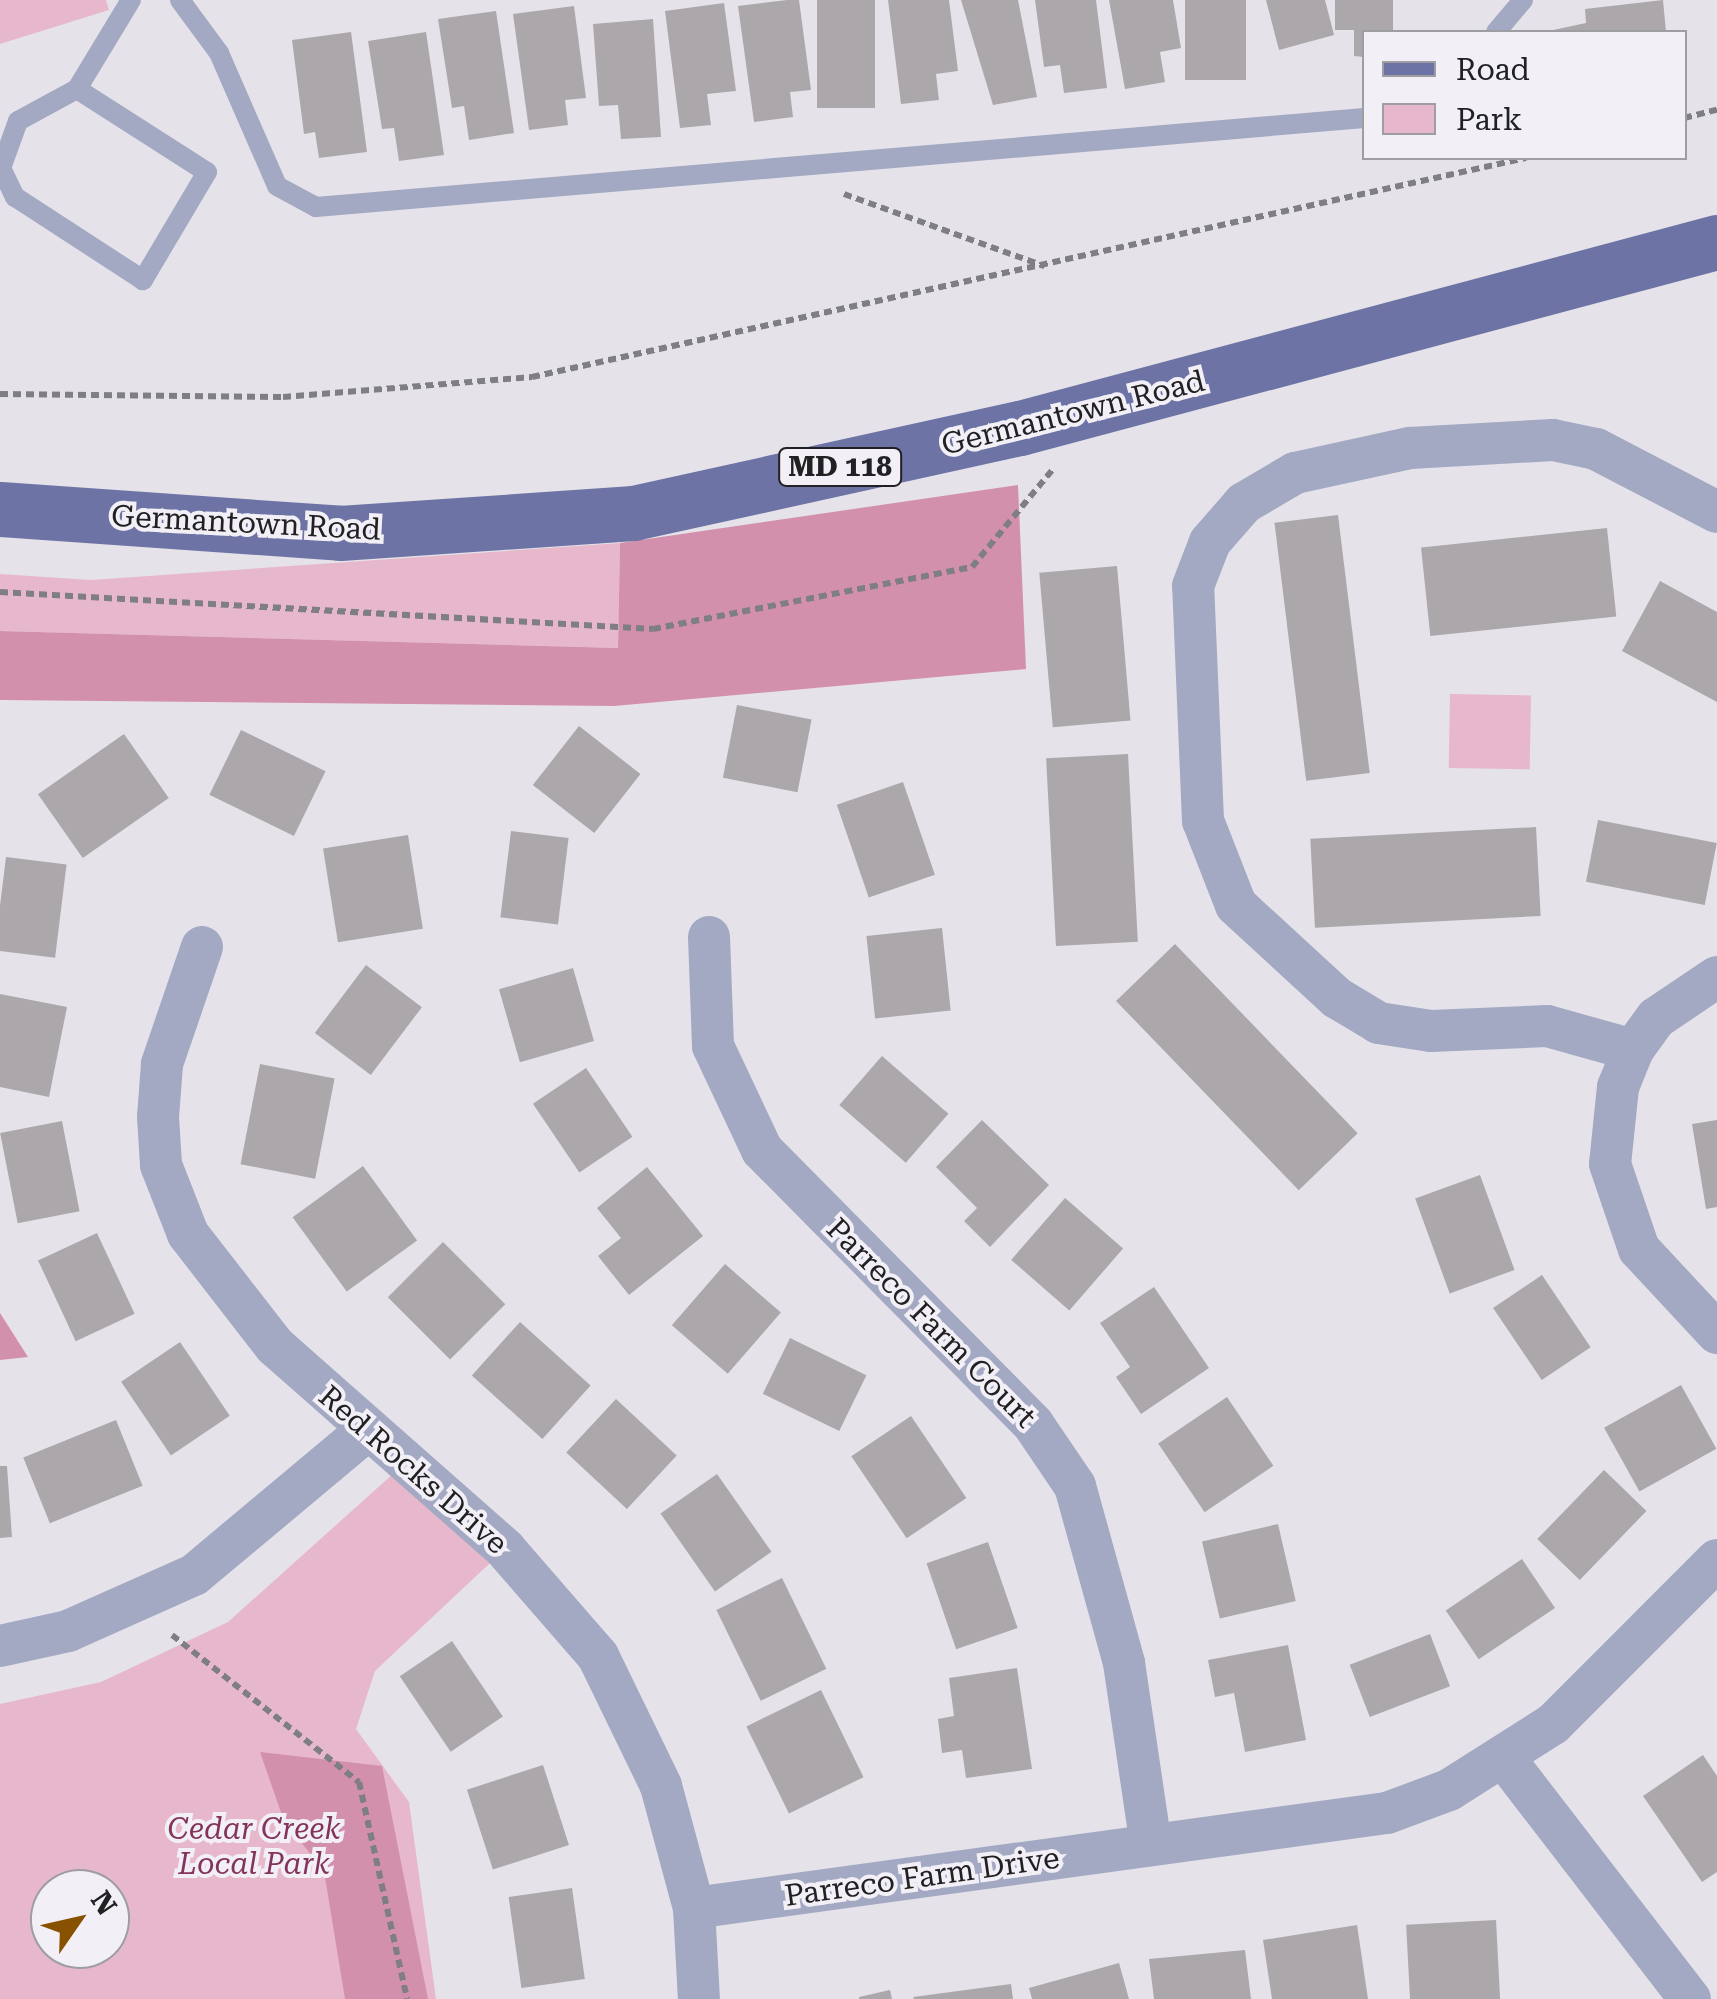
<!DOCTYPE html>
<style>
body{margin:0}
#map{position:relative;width:1717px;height:1999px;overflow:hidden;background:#e5e3e9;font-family:"Roboto Serif",serif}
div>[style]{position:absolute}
.green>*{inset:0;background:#e7b8cb;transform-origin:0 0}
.forest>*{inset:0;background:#d390ad}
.building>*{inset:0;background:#aca7ab;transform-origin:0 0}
.path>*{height:6px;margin-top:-3px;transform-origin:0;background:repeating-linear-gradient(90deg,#7f7e82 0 8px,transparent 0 13px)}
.service>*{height:20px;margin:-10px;padding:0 10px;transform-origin:10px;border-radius:10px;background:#a3a8c3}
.minor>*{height:42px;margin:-21px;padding:0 21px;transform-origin:21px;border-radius:21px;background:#a3a8c3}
.primary>*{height:55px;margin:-27.5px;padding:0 27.5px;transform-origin:27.5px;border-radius:27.5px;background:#6d74a5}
span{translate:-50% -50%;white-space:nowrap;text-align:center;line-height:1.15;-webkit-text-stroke:8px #f2f0f6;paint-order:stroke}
.shield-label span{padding:2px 8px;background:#f2f0f6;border:2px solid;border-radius:8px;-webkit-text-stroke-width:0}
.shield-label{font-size:28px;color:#212022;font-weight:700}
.street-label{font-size:30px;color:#212022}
.park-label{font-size:30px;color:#84345b;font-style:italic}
.legend{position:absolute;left:1362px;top:30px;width:325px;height:130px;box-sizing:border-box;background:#f2f0f6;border:2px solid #9e9da1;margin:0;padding:12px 18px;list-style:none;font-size:30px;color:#212022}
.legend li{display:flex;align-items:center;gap:20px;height:50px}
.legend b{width:50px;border:2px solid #9e9da1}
.north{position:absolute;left:30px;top:1869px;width:100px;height:100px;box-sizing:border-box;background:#f2f0f6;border:2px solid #9e9da1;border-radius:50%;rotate:56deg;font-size:28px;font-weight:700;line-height:40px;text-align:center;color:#212022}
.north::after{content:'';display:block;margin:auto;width:35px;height:45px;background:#875100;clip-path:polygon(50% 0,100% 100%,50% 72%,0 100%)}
</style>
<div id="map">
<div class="green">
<i style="clip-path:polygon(0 0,106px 0,109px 10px,0 44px)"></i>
<i style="clip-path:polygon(620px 543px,618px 648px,0 631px,0 574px,91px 580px)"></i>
<i style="left:1450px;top:694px;width:81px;height:74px;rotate:1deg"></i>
<i style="clip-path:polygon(evenodd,404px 1464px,505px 1549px,375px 1671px,356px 1729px,409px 1802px,436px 1999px,0 1999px,0 1704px,101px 1682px,228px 1622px,404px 1464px,50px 1889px,110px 1889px,110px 1949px,50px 1949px,50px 1889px)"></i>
</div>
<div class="forest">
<i style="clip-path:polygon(1018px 485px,1026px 669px,614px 706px,0 700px,0 631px,618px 648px,620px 543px)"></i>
<i style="clip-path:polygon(0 1313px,28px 1357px,0 1360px)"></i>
<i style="clip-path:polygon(260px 1752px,382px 1766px,428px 1999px,345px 1999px,324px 1871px,284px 1821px)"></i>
</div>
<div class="building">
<i style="clip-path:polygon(787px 0,799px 0,811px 90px,790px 92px,793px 117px,754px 122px,738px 6px)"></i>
<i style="left:817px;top:0;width:58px;height:108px"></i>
<i style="clip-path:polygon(888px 0,949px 0,958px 71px,936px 74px,939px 100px,901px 104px)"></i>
<i style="clip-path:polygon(961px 0,1018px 0,1037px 97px,993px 105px)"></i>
<i style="clip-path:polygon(1035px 0,1096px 0,1107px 88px,1064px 93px,1060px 65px,1044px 67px)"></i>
<i style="clip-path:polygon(1109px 0,1173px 0,1181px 48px,1160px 52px,1165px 82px,1125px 89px)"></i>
<i style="left:1185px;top:0;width:61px;height:80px"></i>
<i style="clip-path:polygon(1266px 0,1325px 0,1334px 35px,1279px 50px)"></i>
<i style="clip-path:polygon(1335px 0,1393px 0,1393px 32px,1364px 32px,1364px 57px,1354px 56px,1354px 30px,1335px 30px)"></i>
<i style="clip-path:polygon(1663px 0,1666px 32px,1544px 32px,1586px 23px,1585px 9px)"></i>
<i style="clip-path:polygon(724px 3px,736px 91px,707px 94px,711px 125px,680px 128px,665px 11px)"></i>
<i style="clip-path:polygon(574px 6px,586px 98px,565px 100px,568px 125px,529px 130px,513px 14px)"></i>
<i style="clip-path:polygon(496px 11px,514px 133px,469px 140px,464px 106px,452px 108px,438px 19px)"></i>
<i style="clip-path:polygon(653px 19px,661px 137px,621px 139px,618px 105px,599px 106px,593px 24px)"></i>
<i style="clip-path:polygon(351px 32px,367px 152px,319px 158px,315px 132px,304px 134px,292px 40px)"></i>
<i style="clip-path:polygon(426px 32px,444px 155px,399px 161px,394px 128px,382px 129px,368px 41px)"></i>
<i style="left:1338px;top:515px;width:260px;height:64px;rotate:83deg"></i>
<i style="left:1607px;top:528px;width:89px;height:187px;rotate:84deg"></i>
<i style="left:1117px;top:566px;width:155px;height:78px;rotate:85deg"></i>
<i style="clip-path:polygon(1660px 581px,1717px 612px,1717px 702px,1622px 651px)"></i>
<i style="left:737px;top:705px;width:76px;height:74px;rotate:11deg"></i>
<i style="left:579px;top:726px;width:78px;height:75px;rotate:38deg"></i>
<i style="left:241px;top:730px;width:94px;height:72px;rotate:26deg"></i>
<i style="left:124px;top:734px;width:78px;height:105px;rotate:55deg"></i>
<i style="left:1128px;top:754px;width:188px;height:82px;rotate:87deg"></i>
<i style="left:903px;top:782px;width:98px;height:70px;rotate:71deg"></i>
<i style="left:1598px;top:820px;width:121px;height:63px;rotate:11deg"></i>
<i style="left:1536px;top:827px;width:89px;height:226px;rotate:87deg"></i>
<i style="left:511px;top:831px;width:58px;height:87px;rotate:7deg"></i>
<i style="left:408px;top:835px;width:95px;height:86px;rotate:81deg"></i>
<i style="left:6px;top:857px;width:61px;height:94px;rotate:7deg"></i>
<i style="left:942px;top:928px;width:83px;height:76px;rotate:84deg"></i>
<i style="left:1175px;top:944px;width:263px;height:82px;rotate:46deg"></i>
<i style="left:366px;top:965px;width:70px;height:85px;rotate:37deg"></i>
<i style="left:573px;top:968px;width:76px;height:77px;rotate:74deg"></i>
<i style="clip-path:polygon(0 994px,67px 1007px,49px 1097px,0 1087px)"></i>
<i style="left:882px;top:1056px;width:88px;height:65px;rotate:41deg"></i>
<i style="left:260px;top:1064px;width:76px;height:102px;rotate:11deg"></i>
<i style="left:586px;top:1068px;width:83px;height:64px;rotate:56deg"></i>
<i style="clip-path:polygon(982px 1120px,1049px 1185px,990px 1247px,964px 1221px,977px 1208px,936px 1167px)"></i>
<i style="clip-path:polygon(1717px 1120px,1717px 1207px,1706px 1209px,1692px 1124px)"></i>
<i style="left:62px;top:1121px;width:92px;height:63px;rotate:79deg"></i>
<i style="left:363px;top:1166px;width:92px;height:87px;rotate:54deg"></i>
<i style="clip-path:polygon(647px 1167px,703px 1236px,629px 1295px,598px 1256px,621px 1238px,597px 1208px)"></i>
<i style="left:1480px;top:1175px;width:101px;height:69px;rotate:70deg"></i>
<i style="left:1065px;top:1198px;width:77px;height:82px;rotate:41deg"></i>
<i style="left:97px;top:1233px;width:89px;height:65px;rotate:65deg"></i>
<i style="left:443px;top:1242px;width:88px;height:78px;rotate:45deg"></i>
<i style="left:725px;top:1264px;width:74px;height:81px;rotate:41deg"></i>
<i style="left:1542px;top:1275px;width:87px;height:59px;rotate:56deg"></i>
<i style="clip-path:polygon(1154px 1287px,1209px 1368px,1141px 1414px,1116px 1377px,1130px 1367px,1100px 1323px)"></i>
<i style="left:520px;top:1322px;width:95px;height:72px;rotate:42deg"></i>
<i style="left:790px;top:1338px;width:85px;height:62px;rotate:26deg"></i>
<i style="left:180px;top:1342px;width:89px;height:71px;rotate:56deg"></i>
<i style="left:1681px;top:1385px;width:73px;height:88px;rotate:61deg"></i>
<i style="left:1227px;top:1397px;width:83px;height:83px;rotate:56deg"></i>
<i style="left:616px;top:1399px;width:83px;height:73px;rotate:43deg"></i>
<i style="left:911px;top:1416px;width:99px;height:72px;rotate:56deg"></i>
<i style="left:116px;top:1420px;width:71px;height:100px;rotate:68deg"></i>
<i style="clip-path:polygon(0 1466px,7px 1466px,12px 1537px,0 1538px)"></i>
<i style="left:1604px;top:1470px;width:59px;height:96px;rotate:44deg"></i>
<i style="left:717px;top:1474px;width:95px;height:69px;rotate:55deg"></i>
<i style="left:1278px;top:1524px;width:79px;height:78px;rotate:77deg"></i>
<i style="left:988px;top:1542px;width:91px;height:65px;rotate:71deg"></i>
<i style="left:1522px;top:1559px;width:59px;height:92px;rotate:56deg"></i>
<i style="left:782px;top:1578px;width:101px;height:73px;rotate:64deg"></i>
<i style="left:1430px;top:1634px;width:56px;height:86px;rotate:69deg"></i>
<i style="left:452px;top:1641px;width:91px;height:63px;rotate:56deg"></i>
<i style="clip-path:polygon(1288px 1645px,1306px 1740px,1245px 1752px,1234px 1693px,1215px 1697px,1208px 1660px)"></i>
<i style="clip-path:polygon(1017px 1668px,1032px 1769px,966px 1778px,962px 1750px,942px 1753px,938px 1719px,954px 1716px,949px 1678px)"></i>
<i style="left:821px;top:1690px;width:97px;height:83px;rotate:64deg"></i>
<i style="clip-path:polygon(1703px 1755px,1717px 1776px,1717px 1872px,1702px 1882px,1643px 1796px)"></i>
<i style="left:543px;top:1765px;width:84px;height:80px;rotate:72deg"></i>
<i style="left:572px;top:1888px;width:92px;height:64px;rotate:82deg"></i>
<i style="left:1496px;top:1920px;width:79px;height:90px;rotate:87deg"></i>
<i style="clip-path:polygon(1357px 1925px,1368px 1999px,1272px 1999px,1263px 1940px)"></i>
<i style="clip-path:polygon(1245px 1950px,1251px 1999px,1154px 1999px,1149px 1959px)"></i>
<i style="clip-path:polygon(1119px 1963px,1129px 1999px,1032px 1999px,1029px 1988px)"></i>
<i style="clip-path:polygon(1011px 1984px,1013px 1999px,914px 1999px,913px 1997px)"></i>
<i style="clip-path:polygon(890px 1990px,892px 1999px,859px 1999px,859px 1997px)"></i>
</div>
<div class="path">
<i style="left:1684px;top:118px;width:34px;rotate:-14deg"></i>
<i style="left:844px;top:194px;width:213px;rotate:19.8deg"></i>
<i style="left:0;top:394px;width:283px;rotate:0.6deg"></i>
<i style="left:283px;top:397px;width:250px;rotate:-4.6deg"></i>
<i style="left:532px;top:377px;width:1018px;rotate:-12.43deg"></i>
<i style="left:0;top:592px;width:654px;rotate:3.24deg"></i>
<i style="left:653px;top:629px;width:325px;rotate:-11deg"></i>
<i style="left:972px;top:567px;width:129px;rotate:-50.4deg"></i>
<i style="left:172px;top:1635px;width:238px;rotate:38.2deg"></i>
<i style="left:359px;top:1782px;width:222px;rotate:77.5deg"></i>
</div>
<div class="service">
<i style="left:180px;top:0;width:66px;rotate:53.7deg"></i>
<i style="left:219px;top:53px;width:145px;rotate:66.4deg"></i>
<i style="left:277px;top:186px;width:44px;rotate:28.3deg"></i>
<i style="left:316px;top:207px;width:1052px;rotate:-4.85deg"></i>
<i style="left:1496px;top:32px;width:42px;rotate:-49.8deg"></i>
<i style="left:77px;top:89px;width:154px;rotate:32.6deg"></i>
<i style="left:207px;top:172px;width:126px;rotate:120.7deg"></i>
<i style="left:143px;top:280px;width:153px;rotate:-147deg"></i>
<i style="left:15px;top:197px;width:32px;rotate:-116deg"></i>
<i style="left:1px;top:168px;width:50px;rotate:-70.1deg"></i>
<i style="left:18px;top:121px;width:67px;rotate:-28.5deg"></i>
<i style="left:77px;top:89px;width:104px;rotate:-58.8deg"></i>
</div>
<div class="minor">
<i style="left:709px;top:937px;width:109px;rotate:87.9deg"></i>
<i style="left:713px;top:1046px;width:115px;rotate:64.8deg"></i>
<i style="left:762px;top:1150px;width:385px;rotate:45.3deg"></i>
<i style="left:1033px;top:1424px;width:75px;rotate:55.9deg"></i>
<i style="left:1075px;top:1486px;width:184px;rotate:74.5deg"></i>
<i style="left:1124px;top:1663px;width:184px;rotate:81.6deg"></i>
<i style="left:202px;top:947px;width:124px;rotate:108.9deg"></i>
<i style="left:162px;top:1064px;width:53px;rotate:94.3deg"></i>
<i style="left:158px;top:1117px;width:48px;rotate:86.4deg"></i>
<i style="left:161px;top:1165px;width:74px;rotate:68.6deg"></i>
<i style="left:188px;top:1234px;width:142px;rotate:52.2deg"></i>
<i style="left:275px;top:1346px;width:307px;rotate:41.4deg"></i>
<i style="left:505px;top:1549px;width:142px;rotate:49deg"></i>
<i style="left:598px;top:1656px;width:144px;rotate:64.1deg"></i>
<i style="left:661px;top:1786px;width:126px;rotate:74.9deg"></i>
<i style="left:694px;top:1908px;width:91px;rotate:86.9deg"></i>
<i style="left:1717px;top:977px;width:73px;rotate:146.1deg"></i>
<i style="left:1656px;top:1018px;width:39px;rotate:126deg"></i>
<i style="left:1633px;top:1050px;width:40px;rotate:112deg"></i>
<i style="left:1618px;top:1087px;width:77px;rotate:95.9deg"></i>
<i style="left:1610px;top:1164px;width:90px;rotate:71.2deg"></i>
<i style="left:1639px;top:1249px;width:115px;rotate:47.1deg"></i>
<i style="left:1633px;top:1050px;width:89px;rotate:-164.4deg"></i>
<i style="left:1547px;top:1026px;width:116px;rotate:177.5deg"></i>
<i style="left:1431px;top:1031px;width:53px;rotate:-171.3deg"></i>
<i style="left:1379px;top:1023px;width:49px;rotate:-149.2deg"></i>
<i style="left:1337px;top:998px;width:137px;rotate:-137.4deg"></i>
<i style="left:1236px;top:905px;width:90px;rotate:-111.4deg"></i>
<i style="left:1203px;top:821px;width:235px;rotate:-92.4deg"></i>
<i style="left:1193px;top:586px;width:47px;rotate:-68.9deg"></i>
<i style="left:1210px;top:542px;width:52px;rotate:-48.9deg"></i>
<i style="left:1244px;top:503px;width:59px;rotate:-30.5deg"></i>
<i style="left:1295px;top:473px;width:118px;rotate:-12.3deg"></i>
<i style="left:1410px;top:448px;width:143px;rotate:-3.2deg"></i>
<i style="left:1553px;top:440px;width:44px;rotate:11.8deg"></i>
<i style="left:1596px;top:449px;width:136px;rotate:27.5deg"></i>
<i style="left:0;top:1646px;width:70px;rotate:-12.4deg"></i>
<i style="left:68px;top:1631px;width:138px;rotate:-24deg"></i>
<i style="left:194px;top:1575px;width:223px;rotate:-39.9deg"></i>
<i style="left:1505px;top:1759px;width:303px;rotate:52.4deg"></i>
<i style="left:694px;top:1908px;width:699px;rotate:-7.81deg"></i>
<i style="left:1387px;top:1813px;width:66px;rotate:-20.4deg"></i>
<i style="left:1449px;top:1790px;width:123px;rotate:-32.4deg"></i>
<i style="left:1553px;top:1724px;width:232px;rotate:-45deg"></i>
</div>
<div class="primary">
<i style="left:0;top:509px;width:341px;rotate:4deg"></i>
<i style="left:340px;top:533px;width:294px;rotate:-3.9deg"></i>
<i style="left:633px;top:513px;width:396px;rotate:-12.4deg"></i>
<i style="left:1020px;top:428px;width:721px;rotate:-14.94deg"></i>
</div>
<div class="shield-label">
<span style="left:840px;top:467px">MD 118</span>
</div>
<div class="street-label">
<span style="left:1073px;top:413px;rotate:-14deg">Germantown Road</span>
<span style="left:246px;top:523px;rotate:3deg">Germantown Road</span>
<span style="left:931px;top:1323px;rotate:45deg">Parreco Farm Court</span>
<span style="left:413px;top:1470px;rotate:41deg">Red Rocks Drive</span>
<span style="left:922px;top:1877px;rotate:-8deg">Parreco Farm Drive</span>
</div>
<div class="park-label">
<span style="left:254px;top:1846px">Cedar Creek<br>Local Park</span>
</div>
<ul class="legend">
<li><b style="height:12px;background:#6d74a5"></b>Road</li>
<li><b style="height:28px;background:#e7b8cb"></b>Park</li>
</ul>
<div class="north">N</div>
</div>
